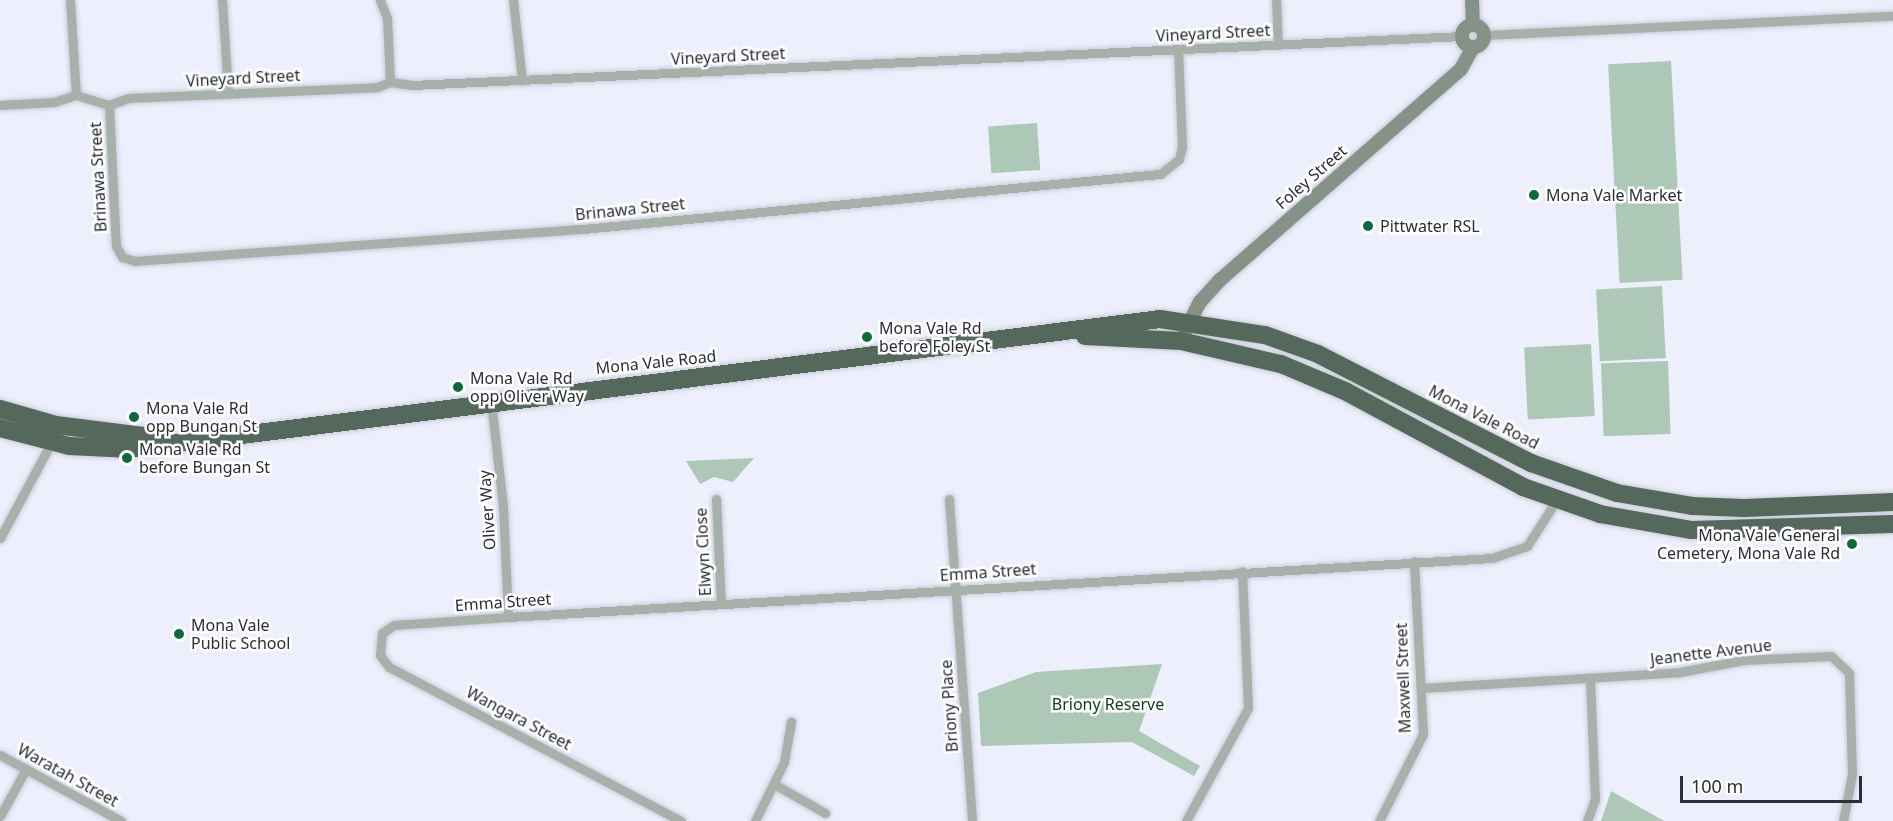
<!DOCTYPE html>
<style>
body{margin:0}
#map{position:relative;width:1893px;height:821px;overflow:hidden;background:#edeffd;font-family:"Noto Sans",sans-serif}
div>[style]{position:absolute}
.green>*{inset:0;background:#adc8b6;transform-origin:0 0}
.roads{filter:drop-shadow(0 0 2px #caccd9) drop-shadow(0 0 2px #caccd9)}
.street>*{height:9px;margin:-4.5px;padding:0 4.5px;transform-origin:4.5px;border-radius:4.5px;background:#a7b1aa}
.secondary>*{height:14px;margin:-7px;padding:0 7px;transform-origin:7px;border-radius:7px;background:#849288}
.secondary>.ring{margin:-7px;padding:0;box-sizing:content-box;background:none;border:14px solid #849288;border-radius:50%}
.highway>*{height:18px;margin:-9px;padding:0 9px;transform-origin:9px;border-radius:9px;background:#55685c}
.dots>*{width:16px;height:16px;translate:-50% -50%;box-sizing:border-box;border:3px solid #fff;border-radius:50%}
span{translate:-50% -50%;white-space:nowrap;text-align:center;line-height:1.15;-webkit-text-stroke:5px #fff;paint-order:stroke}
.street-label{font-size:16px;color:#2c2d36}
.poi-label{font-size:16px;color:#2c2d36}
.left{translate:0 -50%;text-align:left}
.right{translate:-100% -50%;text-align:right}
.park-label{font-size:16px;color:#0c4126}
.scale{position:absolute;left:1680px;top:776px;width:182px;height:27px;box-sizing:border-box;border:3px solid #2c2d36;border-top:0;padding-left:8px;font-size:18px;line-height:21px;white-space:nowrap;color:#2c2d36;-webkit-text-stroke:4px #fff;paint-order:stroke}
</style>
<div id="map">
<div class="green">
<i style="left:1671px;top:61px;width:219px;height:63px;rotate:87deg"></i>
<i style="left:1037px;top:123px;width:47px;height:49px;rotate:86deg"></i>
<i style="left:1662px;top:286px;width:72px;height:66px;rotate:87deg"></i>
<i style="left:1591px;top:344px;width:72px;height:67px;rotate:87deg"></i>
<i style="left:1668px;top:361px;width:73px;height:67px;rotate:88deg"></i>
<i style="clip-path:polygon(754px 458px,733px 482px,714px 477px,700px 484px,686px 461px)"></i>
<i style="clip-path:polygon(1162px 664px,1139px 731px,1200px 766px,1194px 776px,1132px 742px,981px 746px,978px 693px,1036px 672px)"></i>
<i style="clip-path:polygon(1611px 791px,1664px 821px,1601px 821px)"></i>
</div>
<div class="roads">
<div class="street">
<i style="left:70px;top:0;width:95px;rotate:86.4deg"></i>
<i style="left:222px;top:0;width:94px;rotate:86.3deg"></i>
<i style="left:380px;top:0;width:19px;rotate:69deg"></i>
<i style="left:387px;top:18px;width:64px;rotate:87.3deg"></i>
<i style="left:513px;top:0;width:81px;rotate:83.6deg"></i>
<i style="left:1276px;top:0;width:45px;rotate:87.5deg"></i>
<i style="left:1484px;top:35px;width:409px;rotate:-2.7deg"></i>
<i style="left:0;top:105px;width:54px;rotate:-3.2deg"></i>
<i style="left:54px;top:102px;width:23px;rotate:-18deg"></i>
<i style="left:76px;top:95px;width:34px;rotate:17deg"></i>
<i style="left:109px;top:105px;width:20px;rotate:-20deg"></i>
<i style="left:128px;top:98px;width:249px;rotate:-2.5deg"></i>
<i style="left:377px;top:87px;width:14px;rotate:-21deg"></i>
<i style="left:390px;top:82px;width:22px;rotate:8deg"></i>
<i style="left:412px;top:85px;width:1051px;rotate:-2.67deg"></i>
<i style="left:109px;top:105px;width:141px;rotate:87.2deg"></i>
<i style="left:116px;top:246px;width:13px;rotate:61deg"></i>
<i style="left:122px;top:257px;width:14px;rotate:17deg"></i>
<i style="left:135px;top:261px;width:449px;rotate:-4.1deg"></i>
<i style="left:583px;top:229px;width:580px;rotate:-5.45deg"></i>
<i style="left:1160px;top:174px;width:24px;rotate:-38deg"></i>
<i style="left:1179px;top:159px;width:12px;rotate:-76deg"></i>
<i style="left:1182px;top:147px;width:98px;rotate:-92.3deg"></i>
<i style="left:491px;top:401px;width:106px;rotate:83.5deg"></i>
<i style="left:503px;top:506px;width:111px;rotate:87.4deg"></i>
<i style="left:716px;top:499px;width:105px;rotate:87.3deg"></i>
<i style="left:949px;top:499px;width:323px;rotate:85.9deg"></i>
<i style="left:0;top:538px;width:108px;rotate:-61.8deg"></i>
<i style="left:1421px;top:688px;width:259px;rotate:-3.5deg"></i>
<i style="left:1680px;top:672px;width:65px;rotate:-10.6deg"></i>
<i style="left:1744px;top:660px;width:87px;rotate:-2.6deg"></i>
<i style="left:1831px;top:656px;width:25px;rotate:43deg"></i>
<i style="left:1849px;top:673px;width:101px;rotate:88.3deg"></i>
<i style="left:1852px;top:774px;width:48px;rotate:100.8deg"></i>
<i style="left:0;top:755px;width:138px;rotate:28.6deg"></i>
<i style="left:774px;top:784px;width:59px;rotate:29.6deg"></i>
<i style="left:0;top:816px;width:54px;rotate:-61deg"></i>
<i style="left:681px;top:821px;width:330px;rotate:-152.2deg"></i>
<i style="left:389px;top:667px;width:15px;rotate:-127deg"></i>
<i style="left:380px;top:655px;width:22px;rotate:-85deg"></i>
<i style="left:382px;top:633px;width:14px;rotate:-34deg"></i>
<i style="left:394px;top:625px;width:114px;rotate:-4deg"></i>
<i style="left:508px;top:617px;width:986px;rotate:-3.43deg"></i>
<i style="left:1492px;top:558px;width:37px;rotate:-19deg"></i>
<i style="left:1527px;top:546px;width:54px;rotate:-57.2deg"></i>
<i style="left:755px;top:821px;width:66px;rotate:-63.8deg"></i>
<i style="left:784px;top:762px;width:41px;rotate:-80.1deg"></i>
<i style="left:1186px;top:821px;width:129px;rotate:-61.2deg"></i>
<i style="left:1248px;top:708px;width:137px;rotate:-92.5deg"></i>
<i style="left:1379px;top:821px;width:97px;rotate:-63.2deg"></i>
<i style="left:1423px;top:734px;width:173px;rotate:-93deg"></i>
<i style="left:1587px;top:821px;width:23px;rotate:-70deg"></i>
<i style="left:1595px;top:799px;width:120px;rotate:-92.4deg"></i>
</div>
<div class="secondary">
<i style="left:1472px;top:0;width:25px;rotate:88deg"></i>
<i class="ring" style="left:1462px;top:25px;width:8px;height:8px"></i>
<i style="left:1185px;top:331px;width:33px;rotate:-63deg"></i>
<i style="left:1200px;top:302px;width:30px;rotate:-48deg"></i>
<i style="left:1220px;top:280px;width:320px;rotate:-41.2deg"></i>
<i style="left:1461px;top:69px;width:25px;rotate:-61deg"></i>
</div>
<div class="highway">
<i style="left:1085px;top:336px;width:96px;rotate:3deg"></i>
<i style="left:1181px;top:341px;width:103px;rotate:13deg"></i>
<i style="left:1281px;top:364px;width:69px;rotate:22.9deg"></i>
<i style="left:1345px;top:391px;width:202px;rotate:28.3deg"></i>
<i style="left:1523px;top:487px;width:82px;rotate:19.3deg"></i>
<i style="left:1600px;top:514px;width:92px;rotate:10deg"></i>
<i style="left:1691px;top:530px;width:202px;rotate:-1.7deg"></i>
<i style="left:0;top:409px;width:58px;rotate:15.9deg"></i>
<i style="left:56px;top:425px;width:104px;rotate:7.2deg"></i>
<i style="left:0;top:428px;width:71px;rotate:14.6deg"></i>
<i style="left:69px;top:446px;width:62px;rotate:2.8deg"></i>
<i style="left:131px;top:449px;width:1037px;rotate:-7.2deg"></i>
<i style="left:1160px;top:319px;width:106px;rotate:8.7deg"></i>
<i style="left:1265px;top:335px;width:56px;rotate:19.7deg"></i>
<i style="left:1318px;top:354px;width:239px;rotate:27.1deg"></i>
<i style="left:1531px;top:463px;width:91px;rotate:19.2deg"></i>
<i style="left:1617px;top:493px;width:76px;rotate:9.8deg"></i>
<i style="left:1692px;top:506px;width:52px;rotate:2.2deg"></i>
<i style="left:1744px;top:508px;width:149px;rotate:-2.3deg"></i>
</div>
</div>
<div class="dots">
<i style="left:1534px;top:195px;background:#0c6a3f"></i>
<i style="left:1368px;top:226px;background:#0c6a3f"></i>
<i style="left:867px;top:337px;background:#0c6a3f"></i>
<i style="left:458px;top:387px;background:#0c6a3f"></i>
<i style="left:134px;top:417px;background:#0c6a3f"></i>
<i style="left:127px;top:458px;background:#0c6a3f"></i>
<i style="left:1852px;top:544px;background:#0c6a3f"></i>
<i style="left:179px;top:634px;background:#0c6a3f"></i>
</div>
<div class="street-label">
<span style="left:1213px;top:33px;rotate:-3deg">Vineyard Street</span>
<span style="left:728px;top:56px;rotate:-3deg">Vineyard Street</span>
<span style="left:243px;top:78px;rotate:-3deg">Vineyard Street</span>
<span style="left:98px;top:177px;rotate:-93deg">Brinawa Street</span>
<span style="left:1311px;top:177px;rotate:-41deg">Foley Street</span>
<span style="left:630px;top:209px;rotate:-6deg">Brinawa Street</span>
<span style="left:656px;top:362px;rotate:-6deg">Mona Vale Road</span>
<span style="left:1484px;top:417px;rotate:27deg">Mona Vale Road</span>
<span style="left:487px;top:510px;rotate:-94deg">Oliver Way</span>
<span style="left:703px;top:552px;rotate:-93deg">Elwyn Close</span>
<span style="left:988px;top:572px;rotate:-4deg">Emma Street</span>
<span style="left:503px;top:602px;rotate:-4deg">Emma Street</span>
<span style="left:1711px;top:652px;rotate:-7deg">Jeanette Avenue</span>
<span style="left:1403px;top:678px;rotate:-92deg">Maxwell Street</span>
<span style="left:949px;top:706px;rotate:-94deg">Briony Place</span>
<span style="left:519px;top:718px;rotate:28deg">Wangara Street</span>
<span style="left:68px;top:775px;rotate:29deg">Waratah Street</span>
</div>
<div class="poi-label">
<span class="left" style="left:1546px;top:195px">Mona Vale Market</span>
<span class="left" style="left:1380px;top:226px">Pittwater RSL</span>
<span class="left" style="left:879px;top:337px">Mona Vale Rd<br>before Foley St</span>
<span class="left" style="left:470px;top:387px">Mona Vale Rd<br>opp Oliver Way</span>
<span class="left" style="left:146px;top:417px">Mona Vale Rd<br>opp Bungan St</span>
<span class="left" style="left:139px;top:458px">Mona Vale Rd<br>before Bungan St</span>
<span class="right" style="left:1840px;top:544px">Mona Vale General<br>Cemetery, Mona Vale Rd</span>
<span class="left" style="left:191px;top:634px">Mona Vale<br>Public School</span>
</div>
<div class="park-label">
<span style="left:1108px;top:704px">Briony Reserve</span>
</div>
<div class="scale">100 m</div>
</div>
